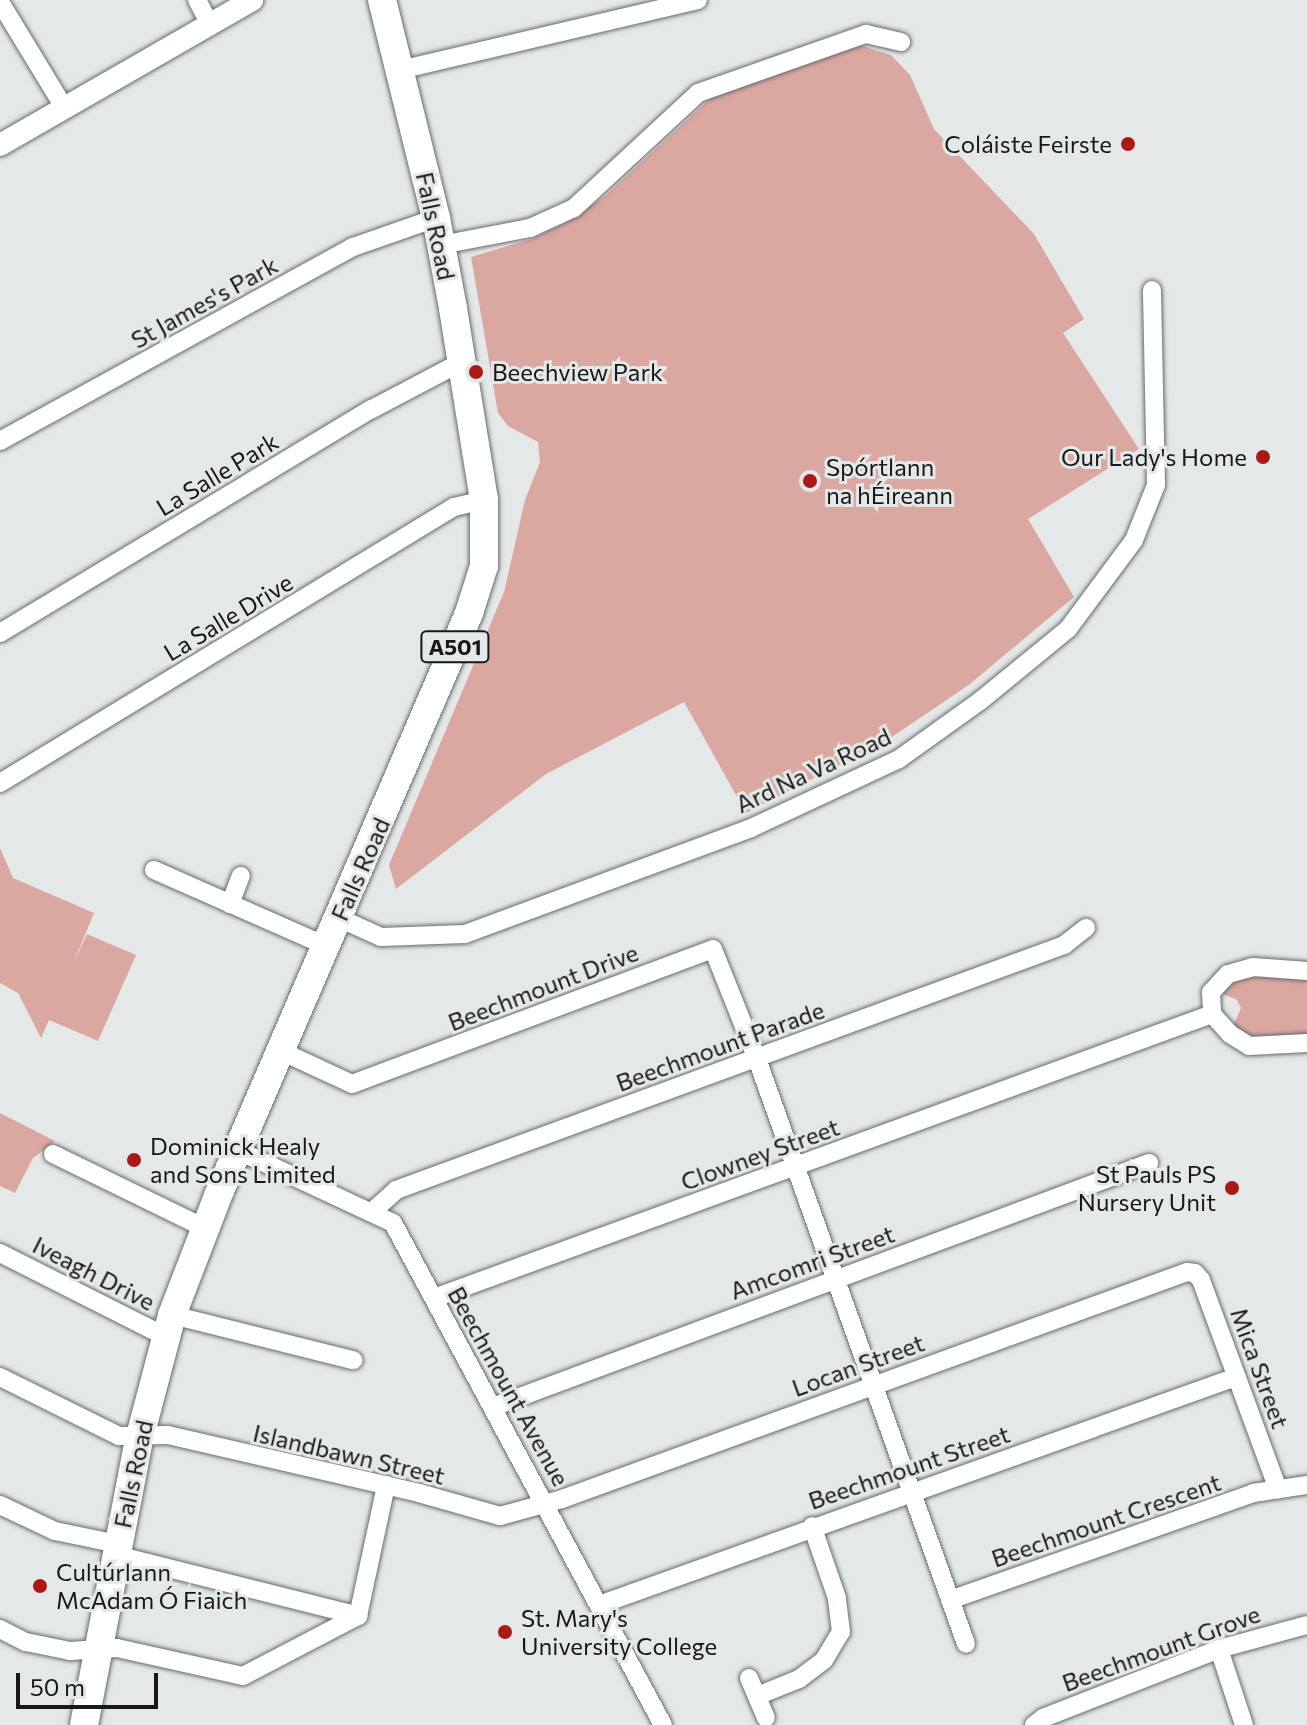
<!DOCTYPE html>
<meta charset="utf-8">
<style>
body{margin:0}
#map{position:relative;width:1307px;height:1725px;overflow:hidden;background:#e4e8e8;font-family:Commissioner,sans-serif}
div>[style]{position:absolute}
.green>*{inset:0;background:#dba8a1}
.roads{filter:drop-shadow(0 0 2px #676b6b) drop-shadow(0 0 2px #676b6b)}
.minor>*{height:18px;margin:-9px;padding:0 9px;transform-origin:9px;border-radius:9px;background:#fff}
.tertiary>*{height:22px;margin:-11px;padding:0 11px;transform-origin:11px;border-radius:11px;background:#fff}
.primary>*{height:28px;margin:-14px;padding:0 14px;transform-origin:14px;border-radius:14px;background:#fff}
.dots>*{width:22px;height:22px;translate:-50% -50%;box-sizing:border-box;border:4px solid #e4e8e8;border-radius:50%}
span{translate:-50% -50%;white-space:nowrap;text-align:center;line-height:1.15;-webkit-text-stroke:6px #e4e8e8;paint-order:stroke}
.shield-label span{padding:2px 6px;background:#e4e8e8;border:2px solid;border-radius:6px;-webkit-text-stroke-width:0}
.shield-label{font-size:22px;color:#171818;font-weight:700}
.poi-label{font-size:24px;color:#171818}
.right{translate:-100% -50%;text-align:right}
.left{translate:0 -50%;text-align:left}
.street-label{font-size:24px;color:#171818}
.scale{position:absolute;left:16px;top:1673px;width:142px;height:36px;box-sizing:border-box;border:4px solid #171818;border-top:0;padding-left:10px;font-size:24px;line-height:28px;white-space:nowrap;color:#171818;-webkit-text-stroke:6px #e4e8e8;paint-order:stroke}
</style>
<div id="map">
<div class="green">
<i style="clip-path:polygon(859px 45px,891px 55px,910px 75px,934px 129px,1034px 234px,1084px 319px,1063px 333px,1139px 449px,1028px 519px,1074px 597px,970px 684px,886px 741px,746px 813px,684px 702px,546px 774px,396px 889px,389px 865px,504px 592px,525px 500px,540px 462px,538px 442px,508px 426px,498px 413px,471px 257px,532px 239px,567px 222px,604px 197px,716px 93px)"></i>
<i style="clip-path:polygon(0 848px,13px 878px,94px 913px,73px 964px,87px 934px,136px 955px,98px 1041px,49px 1020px,41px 1038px,18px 993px,0 983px)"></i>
<i style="clip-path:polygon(1266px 975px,1307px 979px,1307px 1035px,1248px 1037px,1233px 1026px,1241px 1008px,1237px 1000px,1221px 993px,1234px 981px)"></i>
<i style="clip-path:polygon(0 1113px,55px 1141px,33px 1158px,15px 1193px,0 1186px)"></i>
</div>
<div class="roads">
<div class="minor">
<i style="left:197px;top:0;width:27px;rotate:62deg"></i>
<i style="left:0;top:2px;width:125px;rotate:58.7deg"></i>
<i style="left:400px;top:70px;width:306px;rotate:-13.2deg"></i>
<i style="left:441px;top:245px;width:91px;rotate:-10.8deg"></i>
<i style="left:530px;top:228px;width:48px;rotate:-24.4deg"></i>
<i style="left:574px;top:208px;width:169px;rotate:-42.8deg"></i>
<i style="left:698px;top:93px;width:178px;rotate:-19.4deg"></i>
<i style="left:866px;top:34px;width:36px;rotate:13deg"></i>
<i style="left:0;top:441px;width:403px;rotate:-28.8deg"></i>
<i style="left:353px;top:247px;width:88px;rotate:-19.3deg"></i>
<i style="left:0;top:633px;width:434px;rotate:-31.1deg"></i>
<i style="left:372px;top:409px;width:101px;rotate:-27.8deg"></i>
<i style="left:0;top:783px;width:531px;rotate:-31.3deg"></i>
<i style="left:454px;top:507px;width:31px;rotate:-13deg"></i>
<i style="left:154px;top:870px;width:188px;rotate:23.8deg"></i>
<i style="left:230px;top:904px;width:30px;rotate:-69deg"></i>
<i style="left:339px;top:918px;width:46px;rotate:24.3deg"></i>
<i style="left:381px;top:937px;width:84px;rotate:-2deg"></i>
<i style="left:465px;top:934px;width:305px;rotate:-20.3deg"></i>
<i style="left:751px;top:828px;width:163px;rotate:-25deg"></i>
<i style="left:899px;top:759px;width:100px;rotate:-35.6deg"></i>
<i style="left:980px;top:701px;width:114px;rotate:-39.3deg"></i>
<i style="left:1068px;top:629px;width:111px;rotate:-53.4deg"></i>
<i style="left:1134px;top:540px;width:59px;rotate:-68.2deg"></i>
<i style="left:1156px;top:485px;width:195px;rotate:-91.2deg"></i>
<i style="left:1307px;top:971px;width:54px;rotate:-175.8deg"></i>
<i style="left:1253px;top:967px;width:26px;rotate:164deg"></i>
<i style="left:1228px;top:974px;width:25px;rotate:133deg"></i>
<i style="left:1211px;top:992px;width:22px;rotate:87deg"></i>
<i style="left:1212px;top:1014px;width:27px;rotate:48deg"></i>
<i style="left:1230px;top:1034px;width:22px;rotate:32deg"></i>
<i style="left:1249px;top:1046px;width:58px;rotate:-3deg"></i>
<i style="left:281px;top:1051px;width:78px;rotate:24.9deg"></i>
<i style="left:352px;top:1084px;width:385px;rotate:-20.5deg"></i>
<i style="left:713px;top:949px;width:118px;rotate:68.2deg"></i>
<i style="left:757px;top:1059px;width:621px;rotate:70.34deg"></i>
<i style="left:237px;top:1150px;width:172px;rotate:25.1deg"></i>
<i style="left:393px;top:1223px;width:570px;rotate:61.73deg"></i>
<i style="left:53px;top:1154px;width:169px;rotate:26deg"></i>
<i style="left:373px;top:1211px;width:31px;rotate:-42deg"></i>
<i style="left:396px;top:1190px;width:712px;rotate:-20.14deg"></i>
<i style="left:1064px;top:945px;width:28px;rotate:-38deg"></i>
<i style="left:0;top:1253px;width:186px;rotate:26.8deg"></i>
<i style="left:434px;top:1298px;width:828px;rotate:-20.05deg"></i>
<i style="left:172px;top:1315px;width:187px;rotate:14deg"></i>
<i style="left:0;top:1377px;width:133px;rotate:26.4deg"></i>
<i style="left:119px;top:1436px;width:49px;rotate:-1.2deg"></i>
<i style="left:168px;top:1435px;width:258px;rotate:13deg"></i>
<i style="left:419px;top:1493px;width:84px;rotate:15.9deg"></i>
<i style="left:500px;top:1516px;width:64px;rotate:-15.3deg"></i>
<i style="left:562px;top:1499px;width:665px;rotate:-19.96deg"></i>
<i style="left:1187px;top:1272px;width:8px;rotate:7deg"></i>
<i style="left:1195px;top:1273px;width:9px;rotate:49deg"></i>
<i style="left:1201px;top:1280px;width:223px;rotate:69.8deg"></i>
<i style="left:493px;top:1407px;width:700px;rotate:-20.4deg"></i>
<i style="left:0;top:1505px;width:61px;rotate:25.3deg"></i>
<i style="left:55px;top:1531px;width:64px;rotate:11.7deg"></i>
<i style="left:116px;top:1555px;width:250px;rotate:14.1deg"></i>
<i style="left:950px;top:1600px;width:321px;rotate:-19.4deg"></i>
<i style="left:1253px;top:1493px;width:55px;rotate:-8.4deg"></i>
<i style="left:599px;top:1605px;width:677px;rotate:-19.69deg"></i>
<i style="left:0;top:1629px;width:29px;rotate:27deg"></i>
<i style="left:26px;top:1642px;width:45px;rotate:11.6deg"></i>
<i style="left:70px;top:1651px;width:47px;rotate:-3.7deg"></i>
<i style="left:117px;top:1648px;width:129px;rotate:12.5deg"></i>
<i style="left:243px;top:1676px;width:130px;rotate:-27.6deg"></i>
<i style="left:358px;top:1616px;width:134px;rotate:-77.9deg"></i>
<i style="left:1219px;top:1649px;width:80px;rotate:71.8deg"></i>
<i style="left:749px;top:1678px;width:43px;rotate:67deg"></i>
<i style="left:757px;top:1696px;width:45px;rotate:-22deg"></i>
<i style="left:799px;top:1679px;width:31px;rotate:-37deg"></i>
<i style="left:824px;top:1660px;width:33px;rotate:-59deg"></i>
<i style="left:841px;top:1632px;width:34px;rotate:-97deg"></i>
<i style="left:837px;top:1598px;width:76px;rotate:-109.1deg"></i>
<i style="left:1034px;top:1725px;width:11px;rotate:-38deg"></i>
<i style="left:1043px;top:1718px;width:189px;rotate:-21.4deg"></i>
<i style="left:1219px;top:1649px;width:91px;rotate:-15.3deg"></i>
</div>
<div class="tertiary">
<i style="left:0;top:145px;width:291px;rotate:-29.9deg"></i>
</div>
<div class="primary">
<i style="left:84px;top:1725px;width:290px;rotate:-79.1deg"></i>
<i style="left:139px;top:1440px;width:129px;rotate:-75.2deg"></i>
<i style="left:172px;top:1315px;width:131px;rotate:-68.9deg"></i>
<i style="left:219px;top:1193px;width:632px;rotate:-66.68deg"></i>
<i style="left:469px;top:613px;width:49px;rotate:-72.3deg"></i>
<i style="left:484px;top:566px;width:66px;rotate:-90deg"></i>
<i style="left:484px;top:500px;width:194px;rotate:-99.2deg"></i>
<i style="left:453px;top:308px;width:92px;rotate:-100.7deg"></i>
<i style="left:436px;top:218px;width:225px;rotate:-103.9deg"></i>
</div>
</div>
<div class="dots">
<i style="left:1128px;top:144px;background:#ab1917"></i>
<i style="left:476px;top:372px;background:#ab1917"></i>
<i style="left:1263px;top:457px;background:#ab1917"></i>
<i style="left:810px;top:481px;background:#ab1917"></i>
<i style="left:134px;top:1160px;background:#ab1917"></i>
<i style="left:1232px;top:1188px;background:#ab1917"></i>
<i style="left:40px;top:1586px;background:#ab1917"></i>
<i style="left:505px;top:1632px;background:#ab1917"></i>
</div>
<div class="shield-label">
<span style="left:455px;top:647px">A501</span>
</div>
<div class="poi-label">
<span class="right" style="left:1112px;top:144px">Coláiste Feirste</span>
<span class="left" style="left:492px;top:372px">Beechview Park</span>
<span class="right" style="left:1247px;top:457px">Our Lady's Home</span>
<span class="left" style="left:826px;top:481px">Spórtlann<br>na hÉireann</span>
<span class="left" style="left:150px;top:1160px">Dominick Healy<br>and Sons Limited</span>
<span class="right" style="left:1216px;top:1188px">St Pauls PS<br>Nursery Unit</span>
<span class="left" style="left:56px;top:1586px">Cultúrlann<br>McAdam Ó Fiaich</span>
<span class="left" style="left:521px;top:1632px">St. Mary's<br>University College</span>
</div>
<div class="street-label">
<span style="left:436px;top:226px;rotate:78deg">Falls Road</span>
<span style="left:204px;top:302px;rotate:-29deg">St James's Park</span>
<span style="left:217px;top:474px;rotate:-31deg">La Salle Park</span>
<span style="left:228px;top:617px;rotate:-31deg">La Salle Drive</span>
<span style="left:813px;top:770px;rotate:-25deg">Ard Na Va Road</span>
<span style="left:360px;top:869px;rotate:-66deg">Falls Road</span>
<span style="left:543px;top:987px;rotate:-21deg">Beechmount Drive</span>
<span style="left:720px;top:1046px;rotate:-20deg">Beechmount Parade</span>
<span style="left:760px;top:1154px;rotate:-20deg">Clowney Street</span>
<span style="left:812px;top:1262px;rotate:-20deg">Amcomri Street</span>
<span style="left:94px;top:1273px;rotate:27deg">Iveagh Drive</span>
<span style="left:858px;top:1365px;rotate:-20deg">Locan Street</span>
<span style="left:1260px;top:1368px;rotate:70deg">Mica Street</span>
<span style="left:509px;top:1386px;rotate:61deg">Beechmount Avenue</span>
<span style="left:349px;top:1454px;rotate:13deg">Islandbawn Street</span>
<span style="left:909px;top:1467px;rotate:-19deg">Beechmount Street</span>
<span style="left:133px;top:1474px;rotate:-78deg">Falls Road</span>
<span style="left:1106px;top:1520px;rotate:-19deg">Beechmount Crescent</span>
<span style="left:1161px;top:1648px;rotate:-20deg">Beechmount Grove</span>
</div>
<div class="scale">50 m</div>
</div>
